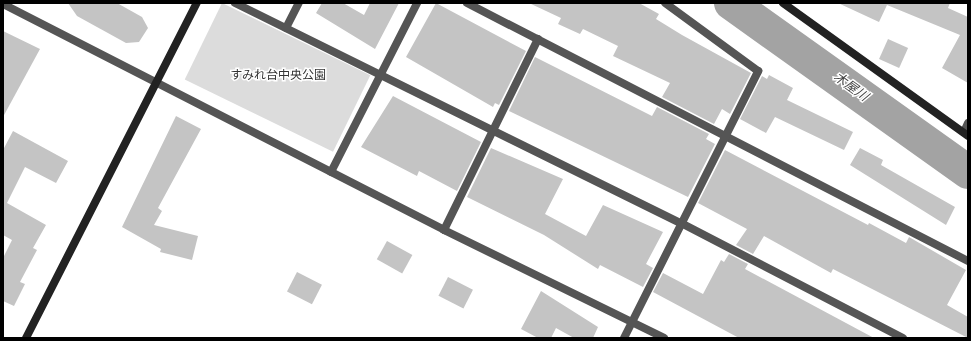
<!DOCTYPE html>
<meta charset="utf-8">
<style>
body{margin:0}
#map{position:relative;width:971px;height:341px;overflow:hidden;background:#fff;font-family:Overpass,"Noto Sans JP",sans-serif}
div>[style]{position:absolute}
.green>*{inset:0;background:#dcdcdc;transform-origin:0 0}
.stream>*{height:5.5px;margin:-2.75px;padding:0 2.75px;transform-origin:2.75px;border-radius:2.75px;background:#a3a3a3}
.river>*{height:34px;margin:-17px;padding:0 17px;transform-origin:17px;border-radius:17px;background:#a3a3a3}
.building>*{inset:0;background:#c4c4c4;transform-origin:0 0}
.street>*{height:8px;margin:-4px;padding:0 4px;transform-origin:4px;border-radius:4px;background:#555}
.secondary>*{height:8px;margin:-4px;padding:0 4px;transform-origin:4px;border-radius:4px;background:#222}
span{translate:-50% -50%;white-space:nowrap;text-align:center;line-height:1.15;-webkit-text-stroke:3px #fff;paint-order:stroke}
.park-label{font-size:12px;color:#333}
.water-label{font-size:13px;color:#444;font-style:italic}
.frame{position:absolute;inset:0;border:4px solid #000;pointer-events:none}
</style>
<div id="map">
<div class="green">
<i style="left:222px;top:3px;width:165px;height:85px;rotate:26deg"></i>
</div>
<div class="stream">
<i style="left:962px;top:168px;width:13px;rotate:-63deg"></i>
</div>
<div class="river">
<i style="left:731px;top:3px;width:291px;rotate:35.5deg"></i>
</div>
<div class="building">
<i style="clip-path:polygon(68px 3px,117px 3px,142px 17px,148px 28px,139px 42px,126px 43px,77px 16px)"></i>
<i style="clip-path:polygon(322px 3px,343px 3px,364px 15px,370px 3px,399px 3px,375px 49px,316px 13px)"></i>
<i style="clip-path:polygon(436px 3px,526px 51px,499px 105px,495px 103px,493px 107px,406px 57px)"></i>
<i style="clip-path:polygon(529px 3px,639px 3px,659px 14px,656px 19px,682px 35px,751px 73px,730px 114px,722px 109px,714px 124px,662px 97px,670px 83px,613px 56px,618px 46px,583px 29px,580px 34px,558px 24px,561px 18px)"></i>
<i style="clip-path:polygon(838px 3px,950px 3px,948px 8px,968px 17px,968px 83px,942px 68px,960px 35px,887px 5px,879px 22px)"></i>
<i style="clip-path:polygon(3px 31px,40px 49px,3px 117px)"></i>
<i style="left:888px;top:39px;width:22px;height:22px;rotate:24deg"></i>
<i style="clip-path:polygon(535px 57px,652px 116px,657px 107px,709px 134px,706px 139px,715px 144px,688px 197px,509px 111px)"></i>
<i style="clip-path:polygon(769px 75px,793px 88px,787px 100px,853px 132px,844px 150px,775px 117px,766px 133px,740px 119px,762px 76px,767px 79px)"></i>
<i style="clip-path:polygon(393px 96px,481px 142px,457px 191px,419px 171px,417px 176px,361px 147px)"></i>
<i style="clip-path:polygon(176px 116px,201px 129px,158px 208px,162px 211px,154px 225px,198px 236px,192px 260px,160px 252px,161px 249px,122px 227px)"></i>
<i style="clip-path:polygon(13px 131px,68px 161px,56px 183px,25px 167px,7px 203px,46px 225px,33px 248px,37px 250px,20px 282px,25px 284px,14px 306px,3px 301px,3px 258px,12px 240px,3px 235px,3px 150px)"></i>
<i style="clip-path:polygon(491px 148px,563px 179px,545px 214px,586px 236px,603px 205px,663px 232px,646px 264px,653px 268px,643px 287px,600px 265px,598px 269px,544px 235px,467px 197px)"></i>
<i style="clip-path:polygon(860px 148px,883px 160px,881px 165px,955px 207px,946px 225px,850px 165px)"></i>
<i style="clip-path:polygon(725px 150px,868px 225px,869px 223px,906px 243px,909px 237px,966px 270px,947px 305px,968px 317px,968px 338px,833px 269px,831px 273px,764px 236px,753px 254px,736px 245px,747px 229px,698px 203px)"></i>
<i style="left:387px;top:241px;width:29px;height:21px;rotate:29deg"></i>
<i style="clip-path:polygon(729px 254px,748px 264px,745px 269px,874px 338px,739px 338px,653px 292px,663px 273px,703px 294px,721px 260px,724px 262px)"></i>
<i style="left:297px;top:272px;width:28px;height:22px;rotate:27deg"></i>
<i style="left:448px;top:277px;width:28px;height:21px;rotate:27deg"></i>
<i style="clip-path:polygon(541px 291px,598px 327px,593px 338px,574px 338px,556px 328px,551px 338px,538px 338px,521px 329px)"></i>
</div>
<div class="street">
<i style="left:235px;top:3px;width:497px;rotate:26.3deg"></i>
<i style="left:681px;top:223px;width:250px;rotate:27.4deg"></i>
<i style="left:467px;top:3px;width:564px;rotate:27.25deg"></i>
<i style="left:3px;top:4px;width:496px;rotate:27.1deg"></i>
<i style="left:444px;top:230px;width:245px;rotate:26.1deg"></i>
<i style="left:286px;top:28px;width:28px;rotate:-63deg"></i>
<i style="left:964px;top:132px;width:10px;rotate:-66deg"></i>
<i style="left:331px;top:172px;width:190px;rotate:-63deg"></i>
<i style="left:444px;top:230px;width:213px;rotate:-63.8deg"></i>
<i style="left:624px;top:338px;width:299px;rotate:-63.3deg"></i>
<i style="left:758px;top:71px;width:115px;rotate:-143.8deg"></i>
</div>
<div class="secondary">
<i style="left:783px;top:3px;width:228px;rotate:35.7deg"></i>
<i style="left:26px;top:338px;width:376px;rotate:-63deg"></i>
</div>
<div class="park-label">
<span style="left:278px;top:77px">すみれ台中央公園</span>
</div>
<div class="water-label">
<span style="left:850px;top:88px;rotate:36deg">木屋川</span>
</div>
<div class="frame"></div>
</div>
